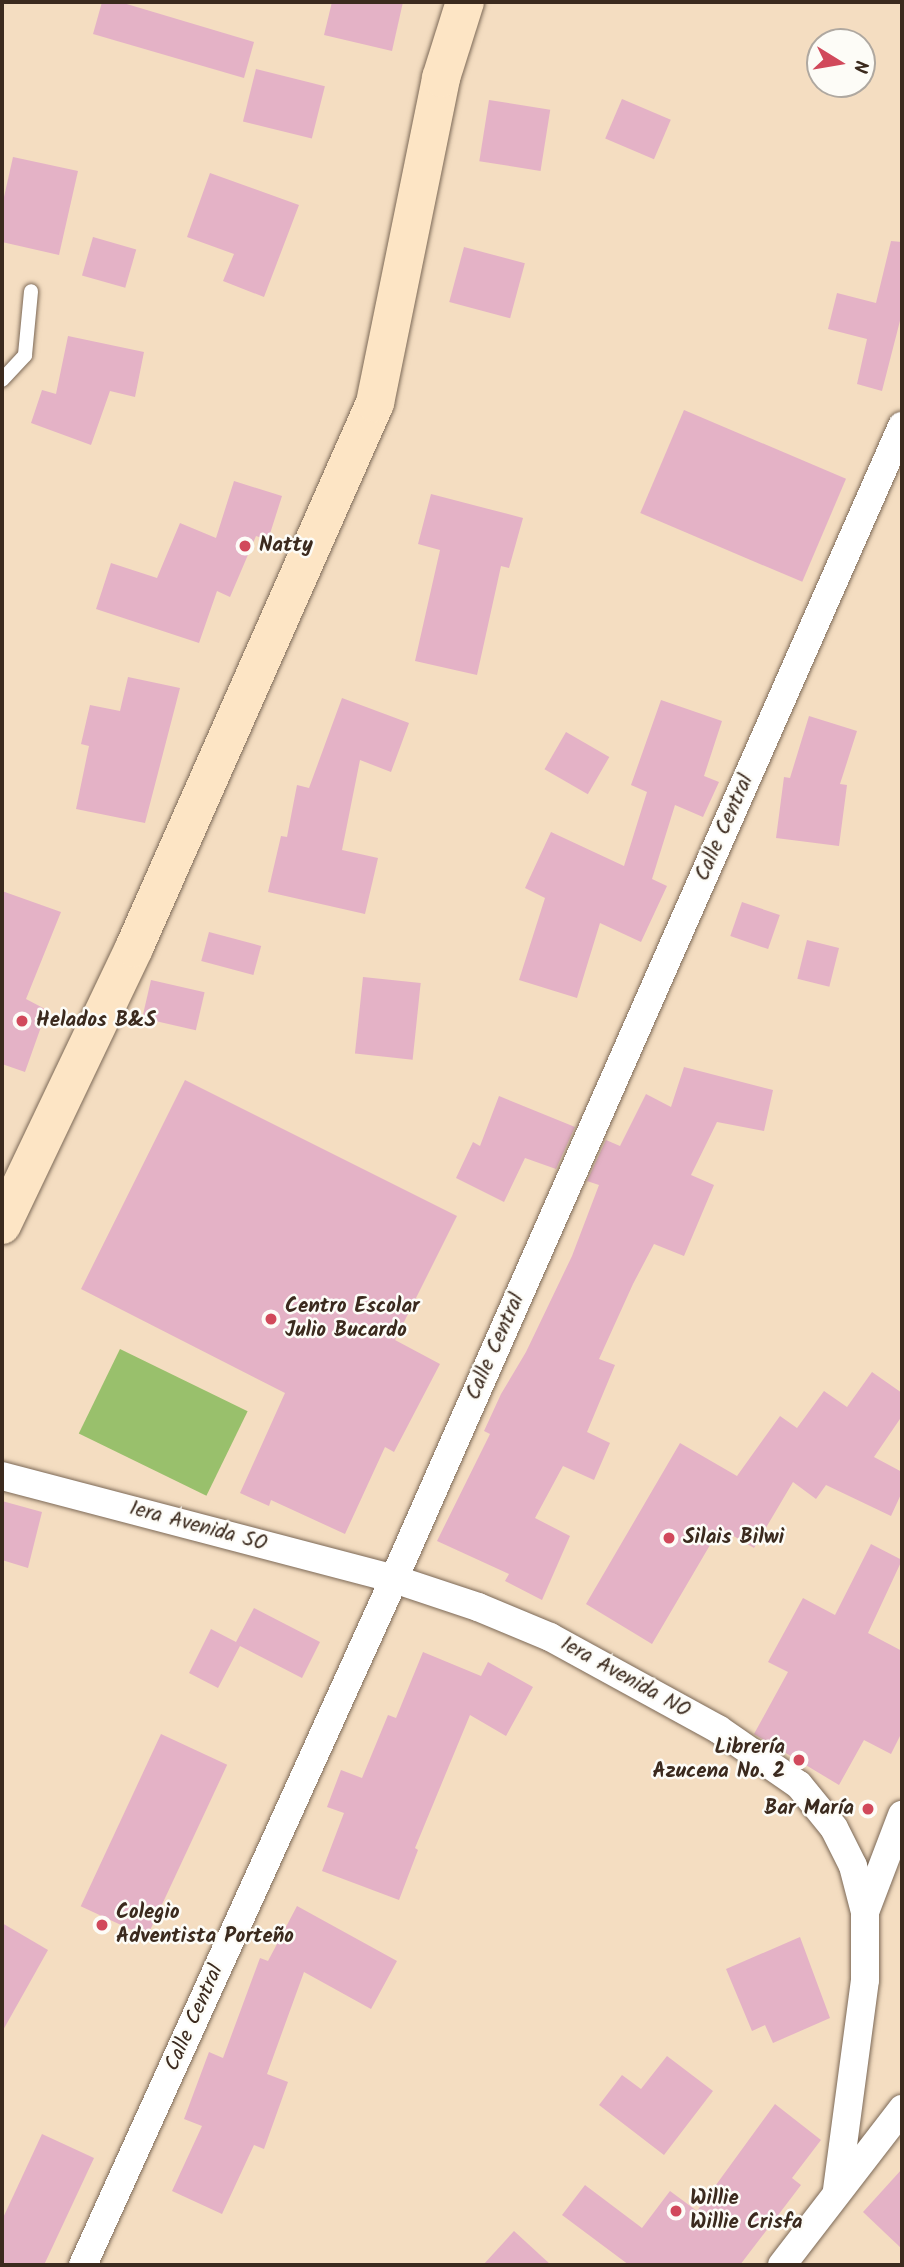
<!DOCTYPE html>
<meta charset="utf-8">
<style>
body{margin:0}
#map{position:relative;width:904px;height:2267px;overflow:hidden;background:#f4ddc1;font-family:Kalam,sans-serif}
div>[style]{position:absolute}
.green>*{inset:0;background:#99c06c;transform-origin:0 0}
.building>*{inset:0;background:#e4b2c6;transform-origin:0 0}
.roads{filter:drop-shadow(0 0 2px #7c6957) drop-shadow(0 0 2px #7c6957)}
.service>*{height:14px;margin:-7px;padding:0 7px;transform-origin:7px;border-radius:7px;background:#fff}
.minor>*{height:28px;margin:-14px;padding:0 14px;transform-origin:14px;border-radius:14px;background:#fff}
.secondary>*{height:38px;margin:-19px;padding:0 19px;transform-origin:19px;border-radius:19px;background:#fde5c5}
.dots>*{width:19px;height:19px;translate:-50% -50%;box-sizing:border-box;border:4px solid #fdfcf7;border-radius:50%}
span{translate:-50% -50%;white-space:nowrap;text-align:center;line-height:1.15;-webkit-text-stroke:5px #fdfcf7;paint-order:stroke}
.poi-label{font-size:21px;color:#3b2a1e;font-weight:700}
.left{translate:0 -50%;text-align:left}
.right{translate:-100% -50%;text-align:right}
.street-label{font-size:21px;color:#3b2a1e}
.frame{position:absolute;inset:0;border:4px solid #3b2a1e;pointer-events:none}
.north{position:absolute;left:806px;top:28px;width:70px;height:70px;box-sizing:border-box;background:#fdfcf7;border:2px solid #afa8a0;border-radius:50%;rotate:101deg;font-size:19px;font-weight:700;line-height:28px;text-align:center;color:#3b2a1e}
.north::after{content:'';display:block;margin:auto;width:24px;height:32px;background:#d1495b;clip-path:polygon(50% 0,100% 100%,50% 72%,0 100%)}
</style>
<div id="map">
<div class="green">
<i style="left:120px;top:1349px;width:142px;height:94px;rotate:26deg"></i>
</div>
<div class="building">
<i style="clip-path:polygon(102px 2px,120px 2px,254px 42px,244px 78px,93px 34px)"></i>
<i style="clip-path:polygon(332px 2px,403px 2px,392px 51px,324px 35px)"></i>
<i style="left:256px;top:69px;width:71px;height:54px;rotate:14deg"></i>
<i style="left:622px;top:99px;width:53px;height:43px;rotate:23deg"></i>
<i style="left:489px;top:100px;width:62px;height:62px;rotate:9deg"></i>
<i style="clip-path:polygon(13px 157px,78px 171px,59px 255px,2px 242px,2px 206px)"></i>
<i style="clip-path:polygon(210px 173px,299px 205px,264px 297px,223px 281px,234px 254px,187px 237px)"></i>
<i style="left:93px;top:237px;width:45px;height:40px;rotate:16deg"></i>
<i style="clip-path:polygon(891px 241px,902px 242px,902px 313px,882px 391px,857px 384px,867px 339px,828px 329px,837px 293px,876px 303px)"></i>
<i style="left:464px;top:247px;width:63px;height:57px;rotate:15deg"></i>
<i style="clip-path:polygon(68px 336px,144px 352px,135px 397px,110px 391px,91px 445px,31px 423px,42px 390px,56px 394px)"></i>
<i style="left:684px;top:410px;width:176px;height:112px;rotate:23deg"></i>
<i style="clip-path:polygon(234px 481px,282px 496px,268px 540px,256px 536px,230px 597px,217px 591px,199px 643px,96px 609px,111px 563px,157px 578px,180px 523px,216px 538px)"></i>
<i style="clip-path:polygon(431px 494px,523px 518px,509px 568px,501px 566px,477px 675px,415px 661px,440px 550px,418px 544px)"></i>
<i style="clip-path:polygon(128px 677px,180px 688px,145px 823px,76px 809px,89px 746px,81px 744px,90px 705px,120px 711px)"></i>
<i style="clip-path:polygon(342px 698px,409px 723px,391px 772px,360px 760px,342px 850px,378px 858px,365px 914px,268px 892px,281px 836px,287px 837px,297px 785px,309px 788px)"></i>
<i style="clip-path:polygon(661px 700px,722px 721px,704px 776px,719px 782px,703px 817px,675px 805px,652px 879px,667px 886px,641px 942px,600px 923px,577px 998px,519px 980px,545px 898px,525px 888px,551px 832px,624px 866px,647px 792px,631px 785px)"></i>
<i style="clip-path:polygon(809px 716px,857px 731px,840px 784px,847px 785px,839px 846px,776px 838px,784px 777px,790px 778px)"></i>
<i style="left:566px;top:732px;width:50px;height:43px;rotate:30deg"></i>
<i style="clip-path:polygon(2px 891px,61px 912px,26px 999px,47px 1010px,25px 1072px,2px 1064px)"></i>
<i style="left:742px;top:902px;width:40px;height:36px;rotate:19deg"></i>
<i style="left:209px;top:932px;width:54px;height:30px;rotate:15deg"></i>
<i style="left:807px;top:940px;width:33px;height:40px;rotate:14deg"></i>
<i style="left:363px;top:977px;width:58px;height:77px;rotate:6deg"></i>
<i style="left:151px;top:980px;width:55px;height:39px;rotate:13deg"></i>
<i style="clip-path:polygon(684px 1067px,773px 1090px,764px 1131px,717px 1122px,691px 1175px,714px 1185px,684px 1256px,654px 1244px,633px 1284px,599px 1359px,615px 1365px,587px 1432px,610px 1443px,594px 1480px,563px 1466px,535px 1518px,570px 1536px,542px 1600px,505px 1581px,509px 1574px,437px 1541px,490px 1434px,484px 1431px,501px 1394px,526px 1352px,572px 1256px,599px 1185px,587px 1181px,606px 1140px,620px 1146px,646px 1094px,671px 1107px)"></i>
<i style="clip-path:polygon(185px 1080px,457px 1216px,395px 1340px,440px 1364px,394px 1452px,385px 1447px,345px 1534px,271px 1500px,269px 1506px,240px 1493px,285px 1393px,81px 1289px)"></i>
<i style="clip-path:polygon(499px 1096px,575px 1127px,556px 1169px,525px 1158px,504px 1202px,456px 1178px,473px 1142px,480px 1146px)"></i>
<i style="clip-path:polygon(872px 1372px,902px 1393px,902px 1416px,874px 1457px,902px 1472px,902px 1492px,891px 1516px,826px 1485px,816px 1499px,793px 1482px,754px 1548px,720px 1528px,652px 1644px,586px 1604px,680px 1443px,737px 1476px,780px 1416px,797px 1428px,824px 1391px,847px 1407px)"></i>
<i style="clip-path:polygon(2px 1501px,42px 1512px,28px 1568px,2px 1560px)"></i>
<i style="clip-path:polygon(871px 1544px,902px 1560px,868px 1633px,902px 1651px,902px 1732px,891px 1754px,864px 1740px,839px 1785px,754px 1734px,788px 1672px,768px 1662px,803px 1598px,835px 1615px)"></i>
<i style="clip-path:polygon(254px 1608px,320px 1642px,302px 1678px,240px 1646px,218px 1688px,189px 1673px,211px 1629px,236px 1642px)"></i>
<i style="clip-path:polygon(423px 1652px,481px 1676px,488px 1662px,533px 1687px,506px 1736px,470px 1715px,415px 1848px,418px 1850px,399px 1900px,322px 1871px,344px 1813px,327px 1807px,341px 1770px,362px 1778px,388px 1715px,396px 1718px)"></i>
<i style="left:161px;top:1734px;width:73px;height:190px;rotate:25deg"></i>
<i style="clip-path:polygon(297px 1906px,397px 1961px,371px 2009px,304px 1972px,267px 2074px,288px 2082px,264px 2149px,254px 2145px,222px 2214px,172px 2191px,202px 2126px,184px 2119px,209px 2052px,223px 2058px,260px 1958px,268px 1961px)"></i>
<i style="clip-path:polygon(2px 1923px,48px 1950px,2px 2032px)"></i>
<i style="clip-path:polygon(800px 1937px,830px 2018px,773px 2043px,765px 2025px,752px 2031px,726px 1969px)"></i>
<i style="clip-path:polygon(667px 2056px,713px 2091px,664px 2155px,599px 2105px,622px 2075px,641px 2089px)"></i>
<i style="clip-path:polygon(775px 2104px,821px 2140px,792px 2178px,801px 2185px,740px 2265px,629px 2265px,562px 2215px,585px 2185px,642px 2228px,670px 2191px,697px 2211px)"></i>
<i style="clip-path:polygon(42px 2134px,94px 2158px,44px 2265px,2px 2265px,2px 2220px)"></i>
<i style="clip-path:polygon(902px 2169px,902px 2249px,863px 2212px)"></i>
<i style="clip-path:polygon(514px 2231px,551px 2265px,483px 2265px)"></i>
</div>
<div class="roads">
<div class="service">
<i style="left:2px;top:380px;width:34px;rotate:-47deg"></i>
<i style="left:25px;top:355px;width:64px;rotate:-84.6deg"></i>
</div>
<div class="minor">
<i style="left:2px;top:1476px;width:405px;rotate:14.7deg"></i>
<i style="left:394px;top:1579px;width:89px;rotate:18.4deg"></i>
<i style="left:478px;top:1607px;width:78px;rotate:22.6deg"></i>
<i style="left:550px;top:1637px;width:192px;rotate:28.7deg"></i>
<i style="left:718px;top:1729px;width:98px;rotate:34.7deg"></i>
<i style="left:799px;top:1785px;width:55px;rotate:50.9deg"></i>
<i style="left:834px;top:1828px;width:42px;rotate:63.4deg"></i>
<i style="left:853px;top:1866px;width:48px;rotate:75.4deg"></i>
<i style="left:865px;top:1912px;width:68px;rotate:90deg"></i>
<i style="left:865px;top:1980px;width:213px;rotate:97.6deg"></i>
<i style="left:865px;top:1912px;width:104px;rotate:-69.1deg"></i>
<i style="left:83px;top:2265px;width:753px;rotate:-65.61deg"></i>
<i style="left:394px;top:1579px;width:1260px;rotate:-66.22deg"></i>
<i style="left:782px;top:2265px;width:197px;rotate:-52.4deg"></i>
</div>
<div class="secondary">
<i style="left:2px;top:1225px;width:307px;rotate:-64.5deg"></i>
<i style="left:134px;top:948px;width:596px;rotate:-66.14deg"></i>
<i style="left:375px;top:403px;width:332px;rotate:-78.5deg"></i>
<i style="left:441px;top:78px;width:80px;rotate:-72.5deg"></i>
</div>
</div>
<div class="dots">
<i style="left:245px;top:546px;background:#d1495b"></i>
<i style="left:22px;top:1021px;background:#d1495b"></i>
<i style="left:271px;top:1319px;background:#d1495b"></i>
<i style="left:669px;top:1538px;background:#d1495b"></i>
<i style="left:799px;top:1760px;background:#d1495b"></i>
<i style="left:868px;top:1809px;background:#d1495b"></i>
<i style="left:102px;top:1925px;background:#d1495b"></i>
<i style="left:676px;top:2211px;background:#d1495b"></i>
</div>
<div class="poi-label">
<span class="left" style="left:259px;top:546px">Natty</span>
<span class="left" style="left:36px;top:1021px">Helados B&amp;S</span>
<span class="left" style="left:285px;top:1319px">Centro Escolar<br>Julio Bucardo</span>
<span class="left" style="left:683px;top:1538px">Silais Bilwi</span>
<span class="right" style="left:785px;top:1760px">Librería<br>Azucena No. 2</span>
<span class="right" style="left:854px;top:1809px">Bar María</span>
<span class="left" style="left:116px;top:1925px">Colegio<br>Adventista Porteño</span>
<span class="left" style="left:690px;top:2211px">Willie<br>Willie Crisfa</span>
</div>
<div class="street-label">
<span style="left:725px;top:828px;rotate:-66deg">Calle Central</span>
<span style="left:496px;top:1347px;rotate:-66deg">Calle Central</span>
<span style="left:198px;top:1527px;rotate:15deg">1era Avenida SO</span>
<span style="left:625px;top:1678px;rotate:29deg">1era Avenida NO</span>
<span style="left:195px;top:2018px;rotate:-66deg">Calle Central</span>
</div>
<div class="frame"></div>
<div class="north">N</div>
</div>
